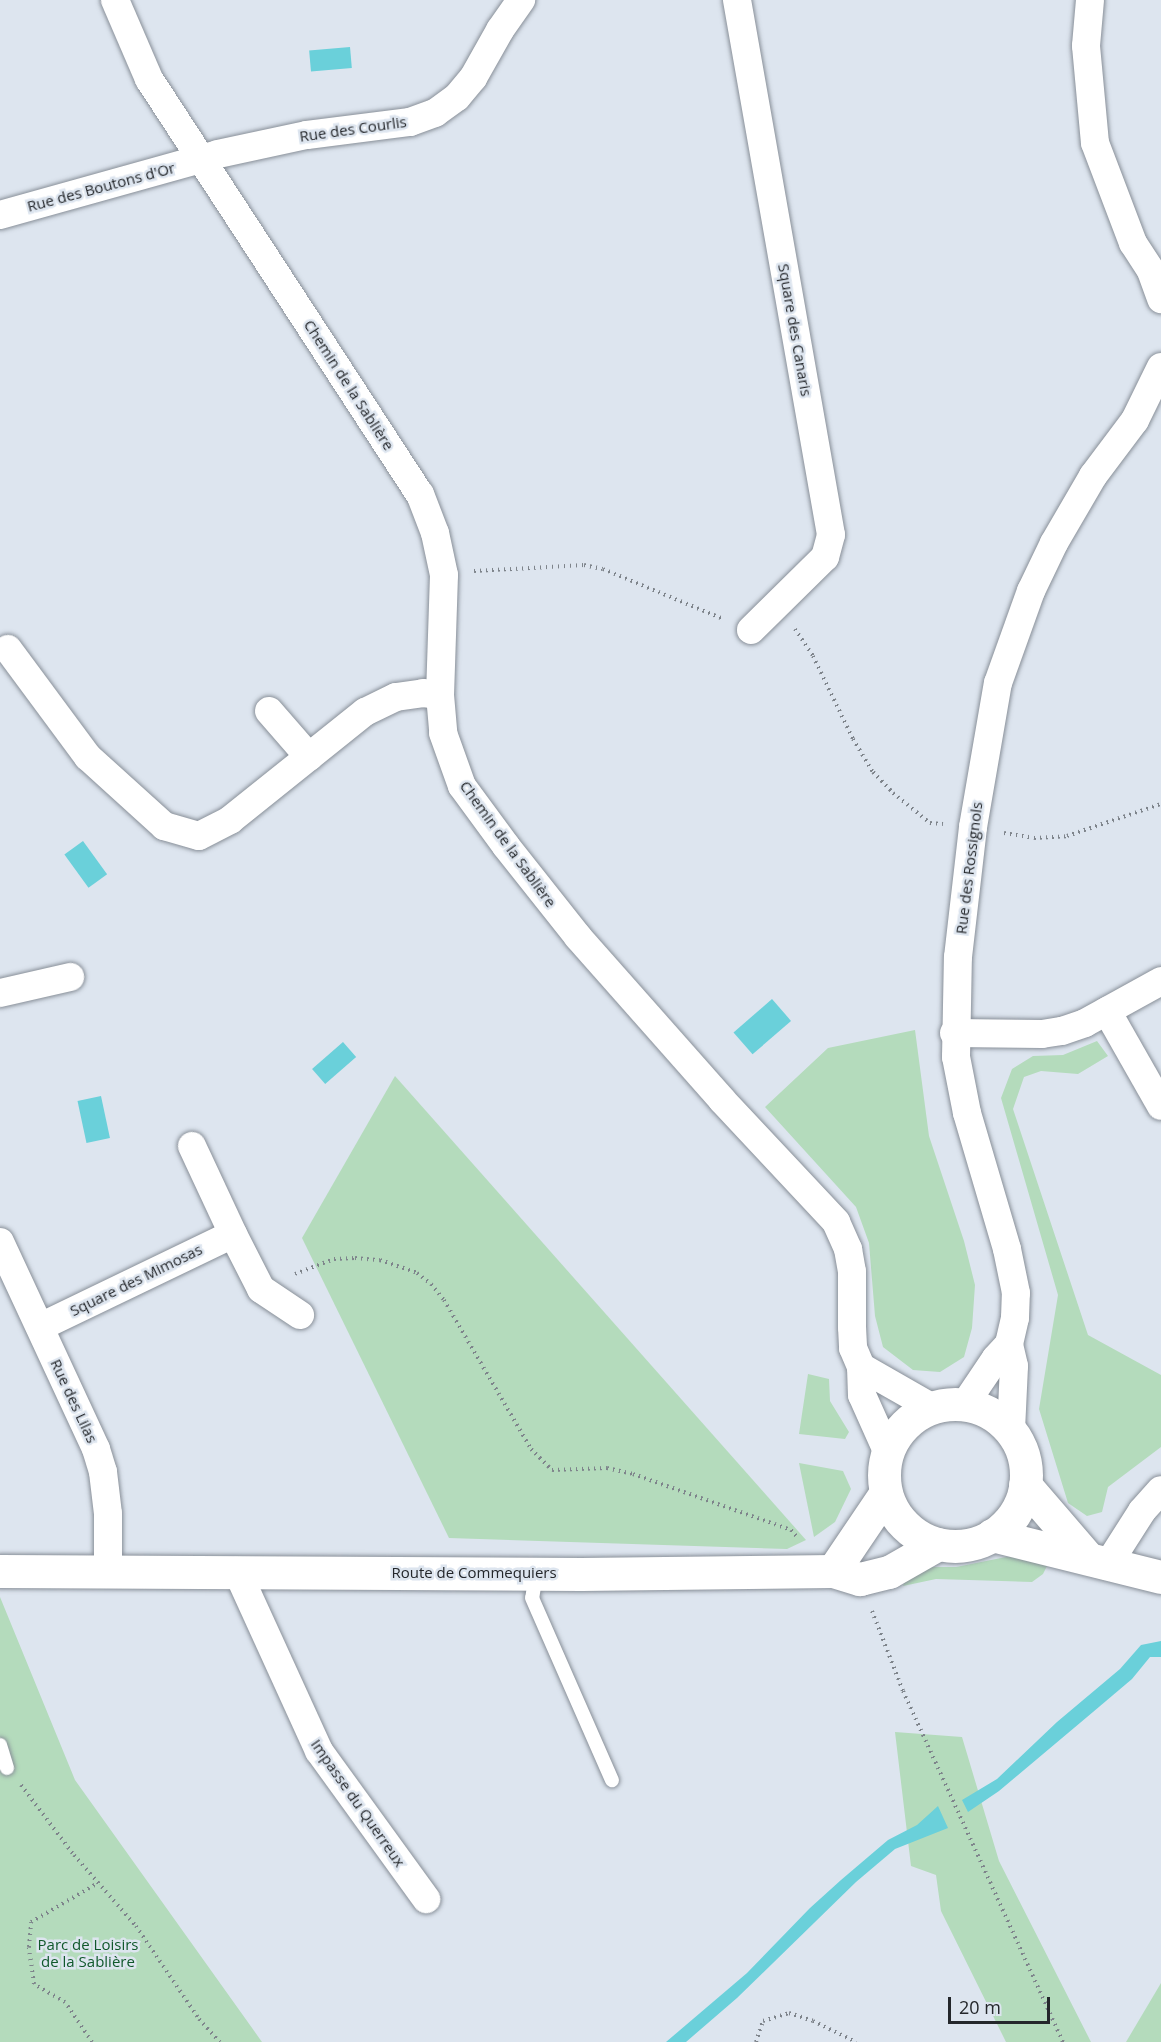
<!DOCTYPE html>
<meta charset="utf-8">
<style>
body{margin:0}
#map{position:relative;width:1161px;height:2042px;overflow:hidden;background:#dde5ef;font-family:"Open Sans",sans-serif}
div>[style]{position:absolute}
.green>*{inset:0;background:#b4dbbc}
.water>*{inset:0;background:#6ad0da;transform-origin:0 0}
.path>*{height:4px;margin-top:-2px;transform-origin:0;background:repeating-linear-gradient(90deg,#7e848b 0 1.5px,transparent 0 6px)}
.roads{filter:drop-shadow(0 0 2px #888f98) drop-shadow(0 0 2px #888f98)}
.lane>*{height:14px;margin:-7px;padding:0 7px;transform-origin:7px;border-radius:7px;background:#fff}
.street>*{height:28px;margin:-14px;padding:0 14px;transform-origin:14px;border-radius:14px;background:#fff}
.secondary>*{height:33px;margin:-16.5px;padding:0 16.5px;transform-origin:16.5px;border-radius:16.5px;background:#fff}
.secondary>.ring{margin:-16.5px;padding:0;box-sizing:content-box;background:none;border:33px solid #fff;border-radius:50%}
span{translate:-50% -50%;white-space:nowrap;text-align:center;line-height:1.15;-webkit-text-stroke:5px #dde5ef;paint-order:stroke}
.street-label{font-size:15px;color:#24272b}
.park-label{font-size:15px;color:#10582b}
.scale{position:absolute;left:948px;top:1997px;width:102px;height:27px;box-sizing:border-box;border:3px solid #24272b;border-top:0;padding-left:8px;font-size:18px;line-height:21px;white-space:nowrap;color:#24272b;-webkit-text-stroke:4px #dde5ef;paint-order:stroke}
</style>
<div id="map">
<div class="green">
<i style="clip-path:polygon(915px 1030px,929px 1136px,964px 1241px,975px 1285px,972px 1328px,964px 1357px,940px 1372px,913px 1370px,883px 1347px,875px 1316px,869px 1243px,856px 1207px,765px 1107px,828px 1048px)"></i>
<i style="clip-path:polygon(1097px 1041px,1108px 1056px,1078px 1074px,1041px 1071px,1024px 1077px,1013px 1109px,1088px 1335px,1161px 1375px,1161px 1447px,1108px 1487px,1102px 1512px,1087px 1516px,1068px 1503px,1039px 1409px,1058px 1295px,1001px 1098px,1012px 1069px,1033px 1056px,1063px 1055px)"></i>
<i style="clip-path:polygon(395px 1076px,806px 1540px,787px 1549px,449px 1538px,302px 1238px)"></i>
<i style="clip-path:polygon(808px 1374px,829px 1379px,830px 1401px,849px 1432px,845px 1439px,799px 1434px)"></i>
<i style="clip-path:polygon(799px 1463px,843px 1471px,851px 1489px,835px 1522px,814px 1537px)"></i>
<i style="clip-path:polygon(1011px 1556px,1047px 1566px,1043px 1574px,1032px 1582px,936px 1579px,903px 1586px,907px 1573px,922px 1567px,956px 1567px)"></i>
<i style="clip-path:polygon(0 1597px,75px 1780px,262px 2042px,0 2042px)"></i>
<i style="clip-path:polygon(895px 1732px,962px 1737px,999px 1861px,1091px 2042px,1006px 2042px,941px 1911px,936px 1875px,911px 1866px)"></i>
<i style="clip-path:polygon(1161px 1983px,1161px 2042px,1126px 2042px)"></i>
</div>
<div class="water">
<i style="left:350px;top:47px;width:21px;height:41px;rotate:85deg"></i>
<i style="left:83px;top:841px;width:41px;height:23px;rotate:54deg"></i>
<i style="left:772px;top:999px;width:29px;height:51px;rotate:49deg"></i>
<i style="left:343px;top:1042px;width:20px;height:41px;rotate:49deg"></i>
<i style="left:101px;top:1096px;width:43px;height:24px;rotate:78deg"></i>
<i style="clip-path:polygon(1161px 1641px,1161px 1657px,1150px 1657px,1132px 1679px,1093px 1712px,999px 1791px,968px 1812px,962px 1800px,997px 1779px,1057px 1722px,1120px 1669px,1141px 1645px)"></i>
<i style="clip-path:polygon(938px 1806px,948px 1828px,895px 1849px,856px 1882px,737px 1998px,686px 2042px,666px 2042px,747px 1973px,810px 1908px,841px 1880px,888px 1840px,917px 1825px)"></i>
</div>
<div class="path">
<i style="left:474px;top:571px;width:110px;rotate:-3.1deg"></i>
<i style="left:584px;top:565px;width:19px;rotate:12deg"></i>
<i style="left:603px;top:569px;width:130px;rotate:22.6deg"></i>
<i style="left:795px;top:629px;width:32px;rotate:56deg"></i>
<i style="left:813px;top:656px;width:92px;rotate:64.3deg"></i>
<i style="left:853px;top:739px;width:39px;rotate:59deg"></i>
<i style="left:873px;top:772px;width:29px;rotate:46deg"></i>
<i style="left:893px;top:793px;width:48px;rotate:39deg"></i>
<i style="left:930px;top:823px;width:13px;rotate:4deg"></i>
<i style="left:1004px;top:833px;width:30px;rotate:9deg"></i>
<i style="left:1034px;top:838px;width:33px;rotate:-3deg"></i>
<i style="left:1067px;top:836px;width:99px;rotate:-18.8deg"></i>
<i style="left:295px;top:1274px;width:42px;rotate:-21deg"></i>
<i style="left:334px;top:1259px;width:21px;rotate:-3deg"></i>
<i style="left:355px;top:1258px;width:25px;rotate:5deg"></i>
<i style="left:380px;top:1260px;width:39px;rotate:19deg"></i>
<i style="left:417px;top:1273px;width:18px;rotate:38deg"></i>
<i style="left:431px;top:1284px;width:21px;rotate:51deg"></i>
<i style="left:444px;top:1300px;width:173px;rotate:59.7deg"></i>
<i style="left:531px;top:1449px;width:30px;rotate:45deg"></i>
<i style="left:552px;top:1470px;width:55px;rotate:-2.1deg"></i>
<i style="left:607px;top:1468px;width:27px;rotate:13deg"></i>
<i style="left:633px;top:1474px;width:168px;rotate:19.5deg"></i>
<i style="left:791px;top:1530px;width:9px;rotate:49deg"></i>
<i style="left:872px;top:1611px;width:86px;rotate:68.8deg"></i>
<i style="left:903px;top:1691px;width:386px;rotate:65.5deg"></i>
<i style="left:21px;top:1785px;width:88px;rotate:52.9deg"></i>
<i style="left:74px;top:1855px;width:94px;rotate:48.9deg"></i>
<i style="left:136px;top:1926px;width:112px;rotate:55.9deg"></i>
<i style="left:199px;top:2019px;width:31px;rotate:48deg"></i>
<i style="left:92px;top:2042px;width:48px;rotate:-124deg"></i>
<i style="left:65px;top:2002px;width:36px;rotate:-150deg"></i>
<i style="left:34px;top:1984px;width:37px;rotate:-98deg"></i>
<i style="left:29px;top:1947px;width:25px;rotate:-85deg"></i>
<i style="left:31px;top:1922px;width:78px;rotate:-30.2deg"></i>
<i style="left:756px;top:2042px;width:22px;rotate:-72deg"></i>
<i style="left:763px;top:2021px;width:27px;rotate:-17deg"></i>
<i style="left:789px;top:2013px;width:25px;rotate:18deg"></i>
<i style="left:813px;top:2021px;width:48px;rotate:26deg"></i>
</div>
<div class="roads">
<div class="lane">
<i style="left:536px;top:1574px;width:24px;rotate:99deg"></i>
<i style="left:532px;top:1598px;width:199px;rotate:66.3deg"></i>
<i style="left:0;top:1745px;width:24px;rotate:73deg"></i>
</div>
<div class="street">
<i style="left:115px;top:0;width:86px;rotate:66.7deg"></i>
<i style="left:149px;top:79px;width:496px;rotate:56.9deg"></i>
<i style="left:420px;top:494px;width:42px;rotate:69deg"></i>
<i style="left:435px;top:533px;width:43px;rotate:77.9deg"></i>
<i style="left:444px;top:575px;width:120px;rotate:91.9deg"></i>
<i style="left:440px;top:695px;width:38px;rotate:85deg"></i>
<i style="left:443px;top:733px;width:56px;rotate:70.3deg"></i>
<i style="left:462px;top:786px;width:74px;rotate:53.7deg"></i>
<i style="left:506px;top:846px;width:116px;rotate:51.6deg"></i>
<i style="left:578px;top:937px;width:217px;rotate:48.5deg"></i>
<i style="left:722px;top:1100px;width:167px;rotate:46.9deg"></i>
<i style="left:836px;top:1222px;width:30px;rotate:66deg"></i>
<i style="left:848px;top:1249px;width:23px;rotate:80deg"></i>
<i style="left:852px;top:1272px;width:55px;rotate:90deg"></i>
<i style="left:852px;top:1327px;width:21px;rotate:87deg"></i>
<i style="left:853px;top:1348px;width:21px;rotate:67deg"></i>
<i style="left:861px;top:1367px;width:28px;rotate:88deg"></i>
<i style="left:862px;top:1395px;width:61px;rotate:65.9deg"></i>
<i style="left:737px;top:0;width:543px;rotate:80.03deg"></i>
<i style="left:831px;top:535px;width:23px;rotate:105deg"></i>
<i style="left:825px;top:557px;width:104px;rotate:135.4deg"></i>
<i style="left:1090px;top:0;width:46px;rotate:95deg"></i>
<i style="left:1086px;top:46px;width:97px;rotate:84.7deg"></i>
<i style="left:1095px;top:143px;width:107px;rotate:69.2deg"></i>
<i style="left:1133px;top:243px;width:33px;rotate:57deg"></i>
<i style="left:1151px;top:271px;width:30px;rotate:70deg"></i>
<i style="left:0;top:215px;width:226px;rotate:-15.6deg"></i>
<i style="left:218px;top:154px;width:91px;rotate:-12.1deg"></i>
<i style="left:307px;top:135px;width:104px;rotate:-7.2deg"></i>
<i style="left:410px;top:122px;width:27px;rotate:-20deg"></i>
<i style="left:435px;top:113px;width:27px;rotate:-36deg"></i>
<i style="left:457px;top:97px;width:25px;rotate:-50deg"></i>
<i style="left:473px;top:78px;width:55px;rotate:-60.6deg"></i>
<i style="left:500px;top:30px;width:37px;rotate:-55deg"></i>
<i style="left:8px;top:649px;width:134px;rotate:53.5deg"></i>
<i style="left:88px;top:757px;width:103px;rotate:42.2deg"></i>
<i style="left:164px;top:826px;width:36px;rotate:16deg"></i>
<i style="left:199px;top:836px;width:35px;rotate:-27deg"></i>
<i style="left:230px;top:820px;width:173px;rotate:-38.7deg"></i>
<i style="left:365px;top:712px;width:34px;rotate:-26deg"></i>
<i style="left:396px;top:697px;width:27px;rotate:-8deg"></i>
<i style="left:423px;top:693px;width:17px;rotate:7deg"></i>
<i style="left:269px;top:711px;width:61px;rotate:49deg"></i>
<i style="left:0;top:993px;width:72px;rotate:-12.9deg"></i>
<i style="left:1107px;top:1011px;width:109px;rotate:60.4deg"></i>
<i style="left:954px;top:1033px;width:88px;rotate:0.7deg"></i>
<i style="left:1042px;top:1034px;width:20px;rotate:-9deg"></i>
<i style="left:1062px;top:1031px;width:24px;rotate:-19deg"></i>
<i style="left:1085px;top:1023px;width:87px;rotate:-28.9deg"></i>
<i style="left:192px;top:1146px;width:97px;rotate:65deg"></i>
<i style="left:0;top:1242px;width:228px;rotate:65.1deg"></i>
<i style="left:96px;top:1449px;width:24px;rotate:73deg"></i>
<i style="left:103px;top:1472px;width:42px;rotate:83.2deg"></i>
<i style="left:108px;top:1514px;width:57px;rotate:90deg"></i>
<i style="left:40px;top:1327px;width:214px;rotate:-25.7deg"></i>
<i style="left:233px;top:1234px;width:62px;rotate:63deg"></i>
<i style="left:261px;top:1289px;width:47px;rotate:33.7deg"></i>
<i style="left:861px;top:1367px;width:81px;rotate:29.7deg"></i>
<i style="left:965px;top:1404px;width:55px;rotate:-56deg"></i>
<i style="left:996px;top:1358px;width:19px;rotate:-47deg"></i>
<i style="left:1011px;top:1430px;width:64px;rotate:-87.3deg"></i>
<i style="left:1014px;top:1366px;width:23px;rotate:-103deg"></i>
<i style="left:1009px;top:1344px;width:27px;rotate:-77deg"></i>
<i style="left:1015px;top:1318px;width:25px;rotate:-88deg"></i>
<i style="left:1016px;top:1293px;width:45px;rotate:-101.6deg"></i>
<i style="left:1007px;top:1249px;width:142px;rotate:-106.4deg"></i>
<i style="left:967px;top:1113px;width:57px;rotate:-101.1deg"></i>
<i style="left:956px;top:1057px;width:100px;rotate:-88.9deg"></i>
<i style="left:958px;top:957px;width:131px;rotate:-83.4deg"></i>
<i style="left:973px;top:827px;width:146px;rotate:-80.2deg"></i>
<i style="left:998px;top:683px;width:98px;rotate:-70.3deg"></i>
<i style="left:1031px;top:591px;width:53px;rotate:-64.4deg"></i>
<i style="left:1054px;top:543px;width:78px;rotate:-59.8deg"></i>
<i style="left:1093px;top:476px;width:70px;rotate:-53.1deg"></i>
<i style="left:1135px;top:420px;width:59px;rotate:-63.9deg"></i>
<i style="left:1107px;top:1566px;width:65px;rotate:-57.5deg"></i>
<i style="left:1142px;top:1511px;width:28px;rotate:-48deg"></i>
<i style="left:237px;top:1571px;width:198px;rotate:65.5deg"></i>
<i style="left:319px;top:1751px;width:183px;rotate:54.1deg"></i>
</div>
<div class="secondary">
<i class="ring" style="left:884px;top:1404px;width:109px;height:109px"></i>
<i style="left:1025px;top:1485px;width:95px;rotate:49.3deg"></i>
<i style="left:992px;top:1535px;width:174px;rotate:14deg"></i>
<i style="left:0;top:1571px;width:581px;rotate:0.3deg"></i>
<i style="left:581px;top:1574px;width:252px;rotate:-0.7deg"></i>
<i style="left:833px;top:1571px;width:28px;rotate:17deg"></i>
<i style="left:860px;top:1579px;width:30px;rotate:-14deg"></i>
<i style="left:889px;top:1572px;width:56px;rotate:-29.7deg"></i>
<i style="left:833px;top:1571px;width:93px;rotate:-56deg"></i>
</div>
</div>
<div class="street-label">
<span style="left:353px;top:129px;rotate:-8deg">Rue des Courlis</span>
<span style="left:101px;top:187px;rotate:-15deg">Rue des Boutons d'Or</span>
<span style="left:795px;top:330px;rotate:80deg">Square des Canaris</span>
<span style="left:349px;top:385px;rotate:57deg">Chemin de la Sablière</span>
<span style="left:508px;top:844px;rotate:54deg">Chemin de la Sablière</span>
<span style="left:969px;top:868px;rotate:-83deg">Rue des Rossignols</span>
<span style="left:136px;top:1280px;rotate:-26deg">Square des Mimosas</span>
<span style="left:74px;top:1401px;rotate:65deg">Rue des Lilas</span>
<span style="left:474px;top:1573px">Route de Commequiers</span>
<span style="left:358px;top:1803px;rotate:55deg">Impasse du Querreux</span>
</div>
<div class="park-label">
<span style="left:88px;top:1953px">Parc de Loisirs<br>de la Sablière</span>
</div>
<div class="scale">20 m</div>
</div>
